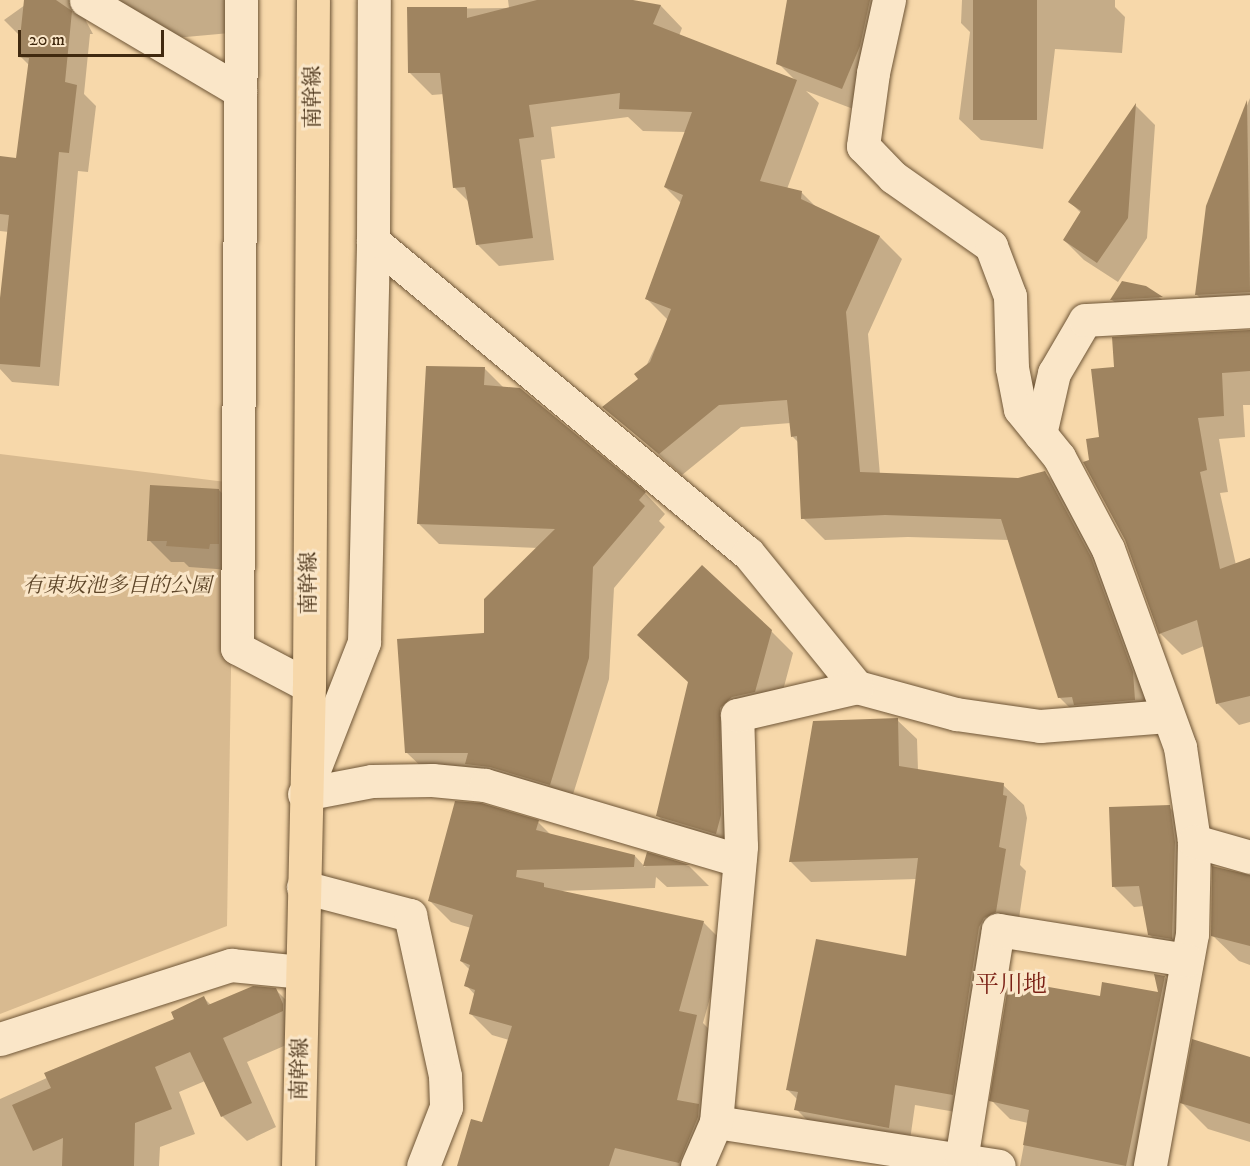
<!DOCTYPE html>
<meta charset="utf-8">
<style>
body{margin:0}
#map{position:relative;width:1250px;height:1166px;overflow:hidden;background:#f7d8aa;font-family:"IM FELL DW Pica","Noto Serif JP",serif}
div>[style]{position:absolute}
.green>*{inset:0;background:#d8ba90}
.shadow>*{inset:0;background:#0003}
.building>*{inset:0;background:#9f8460;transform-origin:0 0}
.roads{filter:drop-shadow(0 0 2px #6e5536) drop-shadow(0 0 2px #6e5536)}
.minor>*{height:33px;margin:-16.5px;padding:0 16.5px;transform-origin:16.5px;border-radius:16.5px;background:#fae6c8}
.major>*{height:33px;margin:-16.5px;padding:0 16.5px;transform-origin:16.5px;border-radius:16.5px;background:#f7d8aa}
span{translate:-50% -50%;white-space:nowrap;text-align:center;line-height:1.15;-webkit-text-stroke:6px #fae6c8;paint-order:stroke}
.street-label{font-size:21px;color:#40290f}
.park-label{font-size:21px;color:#5e4629;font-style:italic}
.quarter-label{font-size:24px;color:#7a1f14}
.scale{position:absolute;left:18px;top:30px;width:146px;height:27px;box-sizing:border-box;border:3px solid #40290f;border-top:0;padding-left:8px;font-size:18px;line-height:21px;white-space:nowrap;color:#40290f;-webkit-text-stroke:4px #fae6c8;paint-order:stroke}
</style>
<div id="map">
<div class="green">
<i style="clip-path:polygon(0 454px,234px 483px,227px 926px,0 1014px)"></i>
</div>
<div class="shadow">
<i style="clip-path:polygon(32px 0,243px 0,241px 32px,175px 38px,89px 11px,86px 21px,93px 34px,90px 34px,84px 94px,96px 106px,88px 172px,78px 171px,59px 386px,12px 382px,0 369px,0 305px,9px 232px,0 231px,0 158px,17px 159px,30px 66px,20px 56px,22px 38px,4px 20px)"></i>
<i style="clip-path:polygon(508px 0,624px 0,661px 6px,682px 28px,679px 36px,796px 81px,778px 63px,789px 0,901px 0,869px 115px,806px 91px,819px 103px,787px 189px,802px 193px,818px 209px,880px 237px,902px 259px,868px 334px,880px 475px,1018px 480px,1045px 473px,1067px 495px,1112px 580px,1156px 721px,1081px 719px,1059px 697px,1009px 540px,908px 537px,825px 540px,803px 518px,799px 443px,793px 437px,791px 423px,741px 427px,682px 475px,604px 407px,640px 379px,668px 320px,646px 298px,681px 203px,665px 187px,686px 132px,643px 131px,628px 117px,551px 127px,555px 158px,541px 160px,554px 260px,499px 266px,477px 244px,469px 202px,454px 187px,444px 94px,432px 95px,410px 73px,409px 9px,509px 8px)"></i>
<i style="clip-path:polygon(962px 0,1115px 0,1115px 7px,1125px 17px,1122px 53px,1055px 49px,1043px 149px,981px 140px,959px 119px,970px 32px,961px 23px)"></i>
<i style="clip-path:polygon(1250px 98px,1250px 316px,1218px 316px,1197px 295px,1208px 206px)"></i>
<i style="clip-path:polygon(1136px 106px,1155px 125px,1147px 238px,1118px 282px,1084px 260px,1064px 240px,1081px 213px,1070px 202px)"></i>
<i style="clip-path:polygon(1145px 287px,1172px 307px,1123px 310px,1112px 300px)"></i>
<i style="clip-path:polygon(1250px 331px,1250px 405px,1243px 405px,1245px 437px,1219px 439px,1228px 492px,1220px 493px,1236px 565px,1250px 560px,1250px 722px,1239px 725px,1217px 703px,1204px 646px,1182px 655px,1160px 633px,1126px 540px,1091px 461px,1100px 438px,1116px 369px)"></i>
<i style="clip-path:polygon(484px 368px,504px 388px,645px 493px,665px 514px,659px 521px,665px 527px,614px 588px,609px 679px,570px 804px,428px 773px,407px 753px,538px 548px,439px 544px,418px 523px)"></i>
<i style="clip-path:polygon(219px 490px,240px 512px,230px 570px,189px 567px,184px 562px,171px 562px,149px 540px)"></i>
<i style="clip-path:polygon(771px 631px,793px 653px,777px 713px,754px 718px,738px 855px,679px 837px,657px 815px,690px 683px)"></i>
<i style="clip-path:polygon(896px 719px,917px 739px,918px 770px,1003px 785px,1024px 805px,1027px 818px,1020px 865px,1026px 871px,1017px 932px,1004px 938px,973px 1115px,915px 1105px,909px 1147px,817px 1130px,796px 1109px,798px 1100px,787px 1089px,908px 957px,917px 879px,811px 882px,791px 862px)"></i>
<i style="clip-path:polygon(1169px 807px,1189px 827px,1192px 958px,1169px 954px,1149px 934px,1144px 906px,1134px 907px,1114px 887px)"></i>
<i style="clip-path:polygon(538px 822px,552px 836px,635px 856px,645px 867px,648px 854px,689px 866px,709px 886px,667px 887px,656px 877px,655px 888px,558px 891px,703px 922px,725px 944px,703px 1023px,718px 1038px,708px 1166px,458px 1166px,483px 1124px,509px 1040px,492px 1035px,470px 1013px,475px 995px,466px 985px,470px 970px,461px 961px,471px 928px,451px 922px,429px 900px)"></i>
<i style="clip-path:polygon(1250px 876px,1250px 965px,1239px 961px,1212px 935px)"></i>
<i style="clip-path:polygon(1165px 977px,1183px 996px,1148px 1166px,1020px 1166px,1028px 1123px,1010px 1119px,991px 1100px,1101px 998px,1159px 994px)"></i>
<i style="clip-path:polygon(276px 990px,301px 1015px,307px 1036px,247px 1062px,276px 1127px,247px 1141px,222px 1116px,205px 1081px,179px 1092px,195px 1134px,160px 1147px,159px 1166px,0 1166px,0 1099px,176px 1020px,204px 998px,211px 1005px)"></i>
<i style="clip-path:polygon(1250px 1059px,1250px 1142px,1208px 1129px,1182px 1103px)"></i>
</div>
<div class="building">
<i style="clip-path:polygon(24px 0,56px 0,72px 11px,65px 82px,77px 85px,69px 153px,59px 152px,40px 367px,0 364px,0 298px,9px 215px,0 214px,0 156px,16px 158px,29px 58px,18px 57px)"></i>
<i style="clip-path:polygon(537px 0,633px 0,661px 5px,653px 24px,797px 80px,760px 181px,802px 191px,801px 199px,880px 236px,846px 312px,860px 472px,1018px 478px,1045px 471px,1091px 557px,1133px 672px,1135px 700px,1074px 705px,1072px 697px,1058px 698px,1001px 519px,885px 515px,801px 519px,797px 436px,791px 437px,787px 400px,719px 405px,659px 454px,602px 407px,638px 379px,634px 374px,650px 362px,671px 309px,645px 299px,683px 195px,664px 187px,692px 112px,619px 109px,620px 93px,529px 105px,534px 137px,519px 139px,533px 238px,476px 245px,465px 187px,453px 188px,440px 73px,408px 73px,407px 7px,467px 7px,467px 18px)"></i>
<i style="clip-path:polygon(787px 0,870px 0,860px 46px,842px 89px,776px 64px)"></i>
<i style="left:973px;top:0;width:64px;height:120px"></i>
<i style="clip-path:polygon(1247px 100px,1250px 292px,1195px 295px,1206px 206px)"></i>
<i style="clip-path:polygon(1136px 103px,1128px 218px,1097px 263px,1063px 240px,1081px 211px,1068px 202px)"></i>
<i style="clip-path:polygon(1122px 281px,1146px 286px,1163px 297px,1110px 300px)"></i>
<i style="clip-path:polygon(1250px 330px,1250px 371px,1222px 373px,1224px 416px,1198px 418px,1207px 470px,1200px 472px,1220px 569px,1250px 558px,1250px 696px,1216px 704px,1197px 620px,1159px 634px,1125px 540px,1083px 462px,1089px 460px,1086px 439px,1099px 437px,1091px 369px,1114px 367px,1112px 337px)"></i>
<i style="clip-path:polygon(426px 366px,485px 367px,484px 385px,520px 388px,646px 492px,639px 500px,645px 506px,593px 567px,589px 658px,550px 785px,490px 767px,465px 764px,468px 753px,405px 753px,397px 639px,484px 633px,484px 599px,555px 529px,417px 524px)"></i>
<i style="clip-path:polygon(150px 485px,219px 489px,219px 544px,210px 544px,209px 549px,166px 546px,167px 541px,147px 541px)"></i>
<i style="clip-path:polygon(702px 565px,772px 630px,755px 692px,732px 697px,720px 708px,721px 815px,716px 834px,656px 816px,688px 682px,637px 635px)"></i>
<i style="clip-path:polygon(898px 718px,899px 766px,1004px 783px,1003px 795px,1007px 796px,999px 847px,1006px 849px,996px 912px,984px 918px,979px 927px,953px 1095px,895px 1085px,889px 1128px,794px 1110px,798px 1092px,786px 1090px,816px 939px,906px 956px,918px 858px,789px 862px,813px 721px)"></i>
<i style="clip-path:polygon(455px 801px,481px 803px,539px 820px,536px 830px,635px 855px,634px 867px,517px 870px,516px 877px,544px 883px,544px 887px,704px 921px,679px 1011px,697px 1015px,677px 1100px,699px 1104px,698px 1117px,679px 1163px,615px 1148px,609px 1166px,457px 1166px,471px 1119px,482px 1122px,512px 1026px,469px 1014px,475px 990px,464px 986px,470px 965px,460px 961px,473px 915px,428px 901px)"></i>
<i style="clip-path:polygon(1170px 805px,1175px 842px,1172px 939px,1148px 935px,1139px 886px,1112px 887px,1109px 807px)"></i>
<i style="clip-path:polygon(647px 852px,690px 865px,643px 866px)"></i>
<i style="clip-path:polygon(1212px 866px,1250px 875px,1250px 946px,1211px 936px)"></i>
<i style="clip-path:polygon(1154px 974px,1165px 976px,1126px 1166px,1023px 1145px,1029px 1110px,989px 1101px,1009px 980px,1100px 996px,1102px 982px,1158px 992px)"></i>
<i style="clip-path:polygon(253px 986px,276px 988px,283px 1004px,283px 1011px,223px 1038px,252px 1103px,221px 1117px,190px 1052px,155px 1067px,172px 1109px,135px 1123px,134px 1166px,62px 1166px,63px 1138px,33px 1151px,12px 1105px,51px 1088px,44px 1073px,174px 1019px,171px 1012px,204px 996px,208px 1005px)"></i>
<i style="clip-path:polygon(1192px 1039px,1250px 1057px,1250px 1124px,1180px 1103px)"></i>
</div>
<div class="roads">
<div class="minor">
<i style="left:86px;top:0;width:179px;rotate:30.6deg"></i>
<i style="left:241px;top:0;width:648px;rotate:90.35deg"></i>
<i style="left:237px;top:648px;width:81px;rotate:27.8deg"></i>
<i style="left:889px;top:0;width:75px;rotate:102.4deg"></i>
<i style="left:873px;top:73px;width:74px;rotate:97.8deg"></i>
<i style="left:863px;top:146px;width:43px;rotate:45.9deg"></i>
<i style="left:893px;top:177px;width:120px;rotate:35.1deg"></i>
<i style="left:991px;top:246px;width:53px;rotate:69.2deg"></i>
<i style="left:1010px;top:296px;width:72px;rotate:88.4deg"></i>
<i style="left:1012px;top:368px;width:42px;rotate:79deg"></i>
<i style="left:1020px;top:409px;width:62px;rotate:50.9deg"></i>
<i style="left:1059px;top:457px;width:104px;rotate:62deg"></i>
<i style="left:1108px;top:549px;width:211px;rotate:70deg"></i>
<i style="left:1180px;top:747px;width:95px;rotate:81.5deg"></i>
<i style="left:1194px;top:841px;width:93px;rotate:91.2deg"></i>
<i style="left:1192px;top:934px;width:236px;rotate:100.3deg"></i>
<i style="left:373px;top:241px;width:488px;rotate:39.8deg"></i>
<i style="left:748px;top:553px;width:173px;rotate:50.9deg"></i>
<i style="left:857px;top:687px;width:103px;rotate:15.3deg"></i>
<i style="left:956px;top:714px;width:85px;rotate:8.1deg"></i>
<i style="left:1040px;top:726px;width:128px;rotate:-4.5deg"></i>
<i style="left:1040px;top:434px;width:63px;rotate:-77.1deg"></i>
<i style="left:1054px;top:373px;width:61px;rotate:-59.7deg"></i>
<i style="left:1085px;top:320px;width:165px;rotate:-3.1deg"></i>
<i style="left:308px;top:785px;width:154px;rotate:-68.6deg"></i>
<i style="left:364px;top:642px;width:401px;rotate:-88.7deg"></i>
<i style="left:373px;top:241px;width:241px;rotate:-89.8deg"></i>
<i style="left:304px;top:794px;width:69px;rotate:-10.8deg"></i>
<i style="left:372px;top:781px;width:60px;rotate:-1deg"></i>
<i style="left:432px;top:780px;width:53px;rotate:5.4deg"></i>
<i style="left:485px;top:785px;width:265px;rotate:16.5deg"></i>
<i style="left:1194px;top:841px;width:58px;rotate:15.9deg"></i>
<i style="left:303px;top:887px;width:111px;rotate:14.7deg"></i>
<i style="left:410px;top:915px;width:165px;rotate:77.7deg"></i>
<i style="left:445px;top:1076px;width:31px;rotate:88deg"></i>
<i style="left:446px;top:1107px;width:63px;rotate:111.3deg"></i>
<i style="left:0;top:1039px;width:243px;rotate:-17.8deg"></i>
<i style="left:231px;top:965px;width:70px;rotate:5.7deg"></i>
<i style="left:716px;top:1122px;width:286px;rotate:8.8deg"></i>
<i style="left:961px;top:1160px;width:233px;rotate:-80.9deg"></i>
<i style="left:998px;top:930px;width:191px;rotate:9deg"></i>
<i style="left:697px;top:1166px;width:48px;rotate:-66.6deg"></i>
<i style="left:716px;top:1122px;width:277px;rotate:-84.8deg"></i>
<i style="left:741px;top:846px;width:131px;rotate:-91.7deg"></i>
<i style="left:737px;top:715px;width:123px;rotate:-13.1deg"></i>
</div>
<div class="major">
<i style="left:298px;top:1166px;width:480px;rotate:-88.7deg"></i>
<i style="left:309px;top:686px;width:686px;rotate:-89.67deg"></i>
</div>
</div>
<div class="street-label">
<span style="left:313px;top:97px;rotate:-90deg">南幹線</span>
<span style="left:309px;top:583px;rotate:-90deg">南幹線</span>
<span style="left:300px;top:1069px;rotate:-89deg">南幹線</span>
</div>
<div class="park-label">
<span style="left:117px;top:586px">有東坂池多目的公園</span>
</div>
<div class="quarter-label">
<span style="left:1011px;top:986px">平川地</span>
</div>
<div class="scale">20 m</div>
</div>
